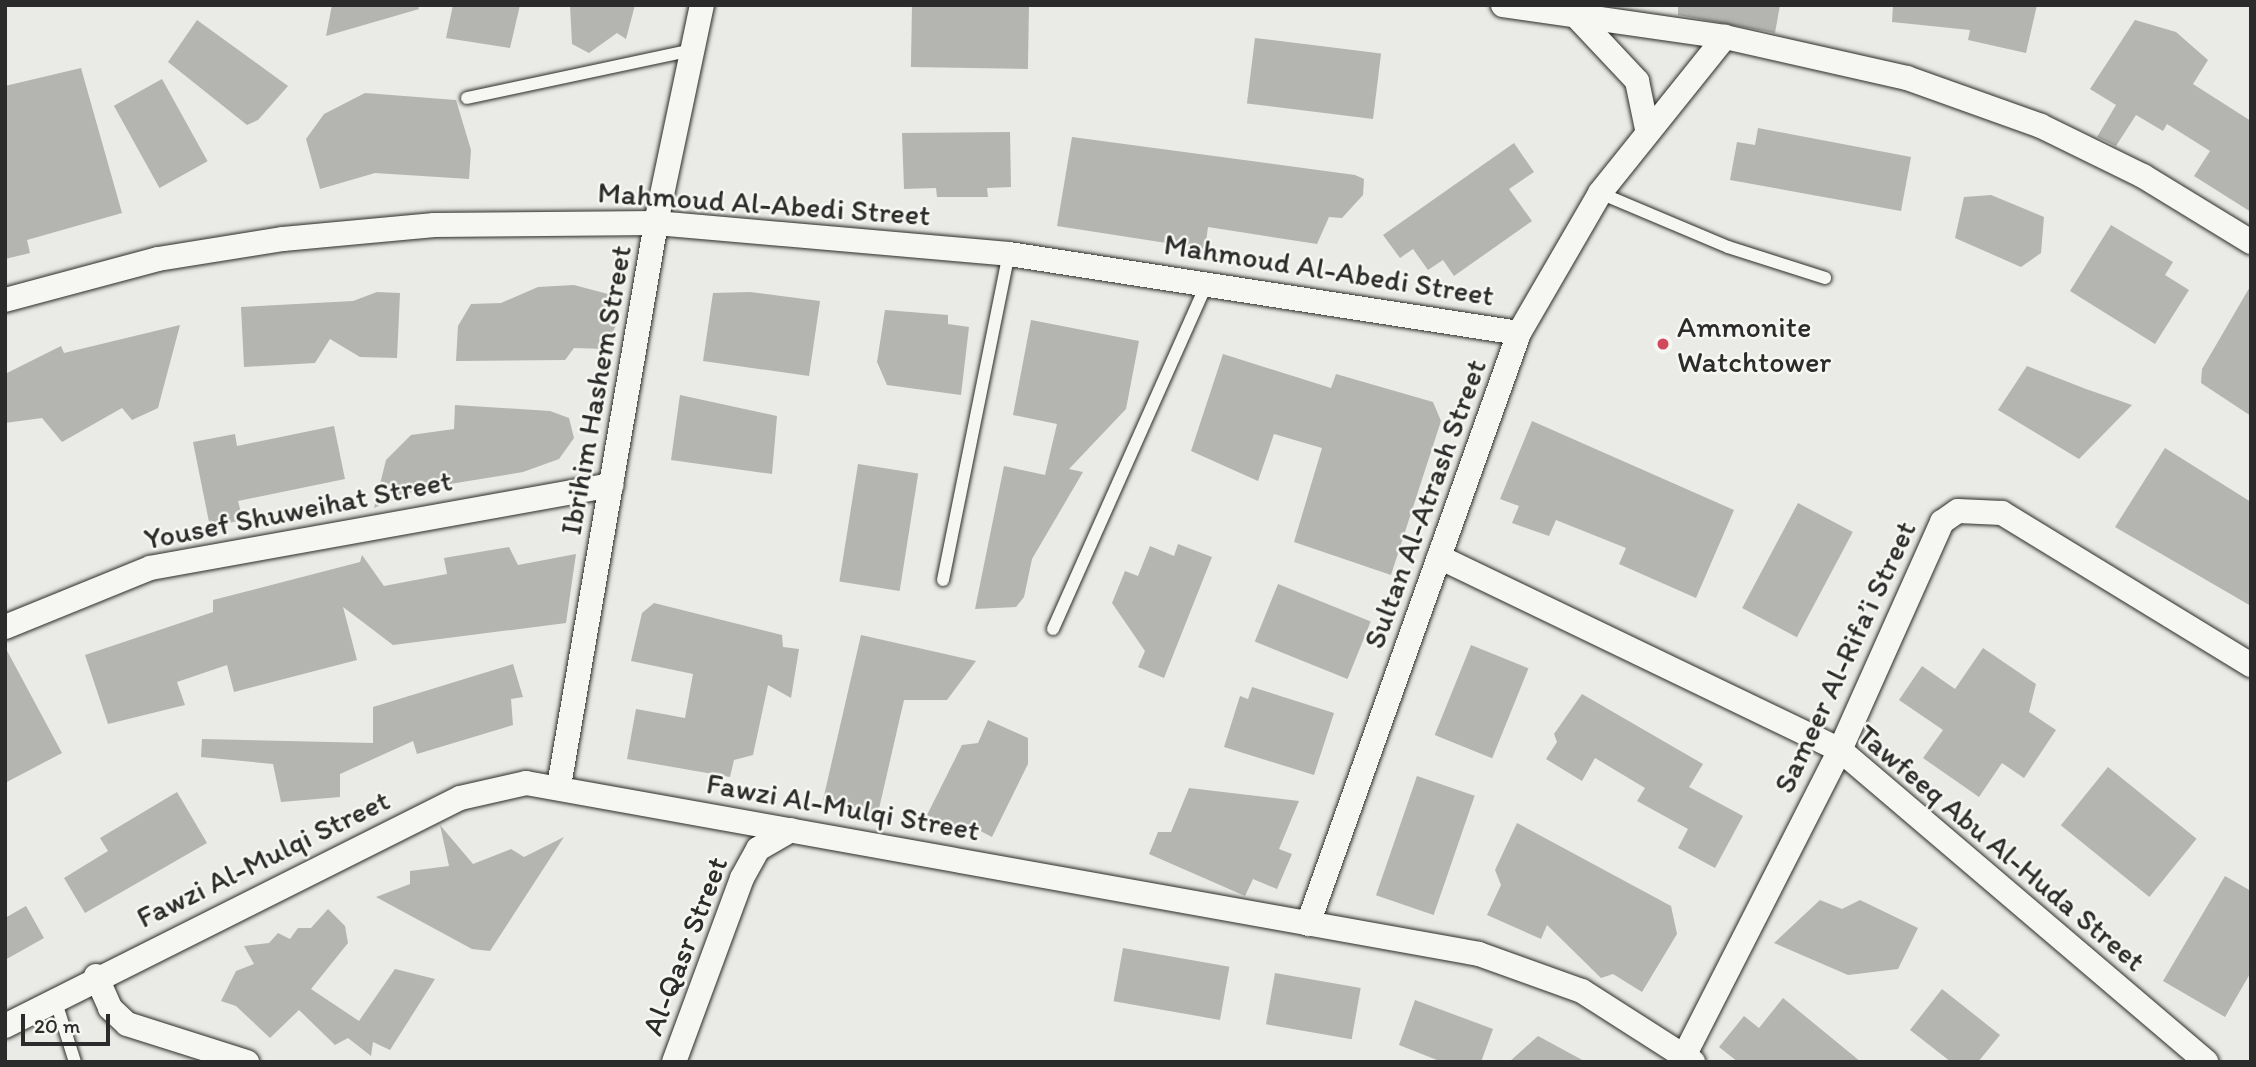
<!DOCTYPE html>
<meta charset="utf-8">
<style>
body{margin:0}
#map{position:relative;width:2256px;height:1067px;overflow:hidden;background:#eaeae6;font-family:Itim,sans-serif}
div>[style]{position:absolute}
.building>*{inset:0;background:#b4b4b1;transform-origin:0 0}
.roads{filter:drop-shadow(0 0 2px #2b2b2b) drop-shadow(0 0 2px #2b2b2b)}
.lane>*{height:12px;margin:-6px;padding:0 6px;transform-origin:6px;border-radius:6px;background:#f6f6f2}
.street>*{height:24px;margin:-12px;padding:0 12px;transform-origin:12px;border-radius:12px;background:#f6f6f2}
.dots>*{width:19px;height:19px;translate:-50% -50%;box-sizing:border-box;border:4px solid #f6f6f2;border-radius:50%}
span{translate:-50% -50%;white-space:nowrap;text-align:center;line-height:1.15;-webkit-text-stroke:5px #f6f6f2;paint-order:stroke}
.street-label{font-size:30px;color:#2b2b2b}
.poi-label{font-size:30px;color:#2b2b2b}
.left{translate:0 -50%;text-align:left}
.frame{position:absolute;inset:0;border:7px solid #2b2b2b;pointer-events:none}
.scale{position:absolute;left:21px;top:1014px;width:89px;height:32px;box-sizing:border-box;border:4px solid #2b2b2b;border-top:0;padding-left:9px;font-size:21px;line-height:24px;white-space:nowrap;color:#2b2b2b;-webkit-text-stroke:5px #f6f6f2;paint-order:stroke}
</style>
<div id="map">
<div class="building">
<i style="clip-path:polygon(332px 5px,418px 5px,419px 9px,326px 36px)"></i>
<i style="clip-path:polygon(453px 5px,520px 5px,510px 48px,446px 38px)"></i>
<i style="clip-path:polygon(570px 5px,635px 5px,626px 39px,617px 33px,589px 53px,572px 44px)"></i>
<i style="left:912px;top:5px;width:117px;height:62px;rotate:1deg"></i>
<i style="clip-path:polygon(1678px 5px,1780px 5px,1775px 33px,1678px 15px)"></i>
<i style="clip-path:polygon(1893px 5px,2037px 5px,2026px 53px,1968px 40px,1970px 30px,1892px 22px)"></i>
<i style="clip-path:polygon(197px 20px,288px 86px,258px 120px,247px 125px,168px 62px)"></i>
<i style="clip-path:polygon(2135px 20px,2176px 32px,2208px 60px,2193px 84px,2251px 121px,2251px 212px,2194px 176px,2210px 151px,2167px 124px,2163px 131px,2136px 115px,2116px 146px,2097px 137px,2116px 105px,2090px 89px)"></i>
<i style="left:1255px;top:38px;width:127px;height:66px;rotate:7deg"></i>
<i style="clip-path:polygon(81px 68px,122px 213px,27px 240px,30px 253px,5px 259px,5px 86px)"></i>
<i style="left:162px;top:79px;width:94px;height:55px;rotate:61deg"></i>
<i style="clip-path:polygon(365px 93px,456px 100px,471px 150px,469px 179px,375px 173px,320px 189px,306px 139px,324px 114px)"></i>
<i style="clip-path:polygon(1758px 128px,1911px 157px,1901px 211px,1730px 180px,1737px 142px,1755px 145px)"></i>
<i style="clip-path:polygon(1010px 132px,1011px 187px,987px 188px,988px 197px,937px 197px,936px 188px,904px 189px,902px 133px)"></i>
<i style="clip-path:polygon(1072px 137px,1355px 175px,1364px 179px,1363px 195px,1342px 218px,1329px 217px,1317px 244px,1208px 227px,1205px 249px,1057px 226px)"></i>
<i style="clip-path:polygon(1514px 143px,1534px 172px,1509px 189px,1532px 221px,1454px 276px,1443px 260px,1428px 270px,1413px 249px,1400px 258px,1383px 235px)"></i>
<i style="clip-path:polygon(1991px 195px,2044px 217px,2041px 253px,2021px 267px,1955px 238px,1964px 197px)"></i>
<i style="clip-path:polygon(2111px 225px,2173px 262px,2165px 275px,2189px 290px,2155px 344px,2070px 291px)"></i>
<i style="clip-path:polygon(574px 285px,608px 294px,606px 318px,616px 325px,606px 349px,574px 348px,565px 360px,456px 361px,458px 326px,471px 304px,501px 303px,538px 287px)"></i>
<i style="clip-path:polygon(2251px 285px,2251px 416px,2201px 383px,2202px 369px)"></i>
<i style="clip-path:polygon(377px 292px,400px 293px,397px 358px,360px 357px,330px 339px,315px 363px,244px 367px,241px 307px,353px 301px)"></i>
<i style="clip-path:polygon(750px 292px,820px 301px,809px 376px,703px 361px,713px 293px)"></i>
<i style="clip-path:polygon(885px 310px,948px 315px,948px 324px,969px 327px,961px 395px,887px 385px,877px 362px)"></i>
<i style="clip-path:polygon(1031px 320px,1139px 341px,1126px 409px,1069px 469px,1083px 472px,1032px 559px,1024px 597px,1016px 607px,975px 609px,1004px 466px,1045px 475px,1057px 424px,1013px 415px)"></i>
<i style="clip-path:polygon(180px 325px,158px 408px,132px 420px,122px 408px,62px 442px,42px 418px,5px 423px,5px 374px,61px 346px,64px 353px)"></i>
<i style="clip-path:polygon(1223px 354px,1331px 388px,1336px 374px,1433px 402px,1441px 421px,1391px 575px,1294px 542px,1322px 448px,1274px 434px,1258px 481px,1191px 451px)"></i>
<i style="clip-path:polygon(2027px 366px,2086px 389px,2132px 405px,2079px 459px,1998px 410px)"></i>
<i style="clip-path:polygon(680px 395px,777px 416px,772px 474px,671px 460px)"></i>
<i style="clip-path:polygon(455px 405px,550px 411px,569px 418px,574px 438px,559px 459px,523px 472px,419px 489px,374px 508px,386px 460px,411px 435px,454px 429px)"></i>
<i style="clip-path:polygon(1532px 421px,1734px 510px,1696px 598px,1619px 564px,1626px 548px,1556px 520px,1549px 536px,1512px 523px,1519px 506px,1500px 499px)"></i>
<i style="clip-path:polygon(334px 426px,345px 479px,238px 501px,243px 520px,210px 527px,193px 442px,235px 434px,237px 446px)"></i>
<i style="clip-path:polygon(2165px 448px,2251px 502px,2251px 606px,2115px 527px)"></i>
<i style="left:858px;top:464px;width:61px;height:119px;rotate:9deg"></i>
<i style="left:1798px;top:503px;width:62px;height:119px;rotate:28deg"></i>
<i style="clip-path:polygon(1178px 544px,1212px 557px,1164px 678px,1138px 667px,1145px 651px,1112px 603px,1125px 571px,1138px 576px,1150px 546px,1174px 556px)"></i>
<i style="clip-path:polygon(509px 547px,518px 565px,576px 554px,566px 623px,393px 645px,343px 607px,357px 660px,234px 692px,227px 665px,177px 682px,185px 705px,108px 724px,85px 655px,213px 612px,213px 600px,360px 562px,362px 555px,384px 586px,447px 574px,444px 558px)"></i>
<i style="left:1278px;top:584px;width:100px;height:62px;rotate:22deg"></i>
<i style="clip-path:polygon(654px 603px,782px 635px,783px 647px,799px 649px,791px 698px,768px 685px,753px 755px,734px 760px,730px 777px,627px 759px,636px 709px,685px 718px,693px 674px,631px 661px,642px 613px)"></i>
<i style="clip-path:polygon(861px 635px,976px 661px,947px 700px,904px 700px,878px 813px,823px 800px)"></i>
<i style="left:1471px;top:645px;width:62px;height:97px;rotate:22deg"></i>
<i style="clip-path:polygon(5px 647px,62px 753px,5px 783px)"></i>
<i style="clip-path:polygon(1983px 648px,2036px 684px,2029px 712px,2056px 730px,2024px 778px,2002px 763px,1979px 797px,1923px 758px,1943px 730px,1899px 700px,1922px 666px,1955px 689px)"></i>
<i style="clip-path:polygon(513px 664px,523px 697px,511px 699px,513px 725px,417px 754px,413px 741px,340px 774px,340px 797px,281px 802px,273px 764px,201px 757px,202px 739px,373px 743px,373px 707px)"></i>
<i style="clip-path:polygon(1252px 687px,1334px 713px,1314px 775px,1224px 747px,1240px 696px,1248px 699px)"></i>
<i style="clip-path:polygon(1582px 694px,1703px 764px,1689px 787px,1743px 816px,1715px 868px,1678px 848px,1688px 829px,1637px 801px,1645px 788px,1595px 758px,1582px 781px,1546px 759px,1557px 742px,1554px 734px)"></i>
<i style="clip-path:polygon(988px 720px,1028px 738px,1028px 764px,992px 837px,967px 824px,962px 833px,927px 815px,962px 745px,978px 743px)"></i>
<i style="left:2108px;top:767px;width:114px;height:75px;rotate:39deg"></i>
<i style="left:1417px;top:776px;width:61px;height:126px;rotate:19deg"></i>
<i style="clip-path:polygon(1189px 788px,1299px 801px,1279px 849px,1292px 854px,1277px 889px,1253px 879px,1245px 896px,1149px 854px,1158px 832px,1171px 832px)"></i>
<i style="clip-path:polygon(177px 792px,207px 843px,85px 913px,64px 878px,108px 851px,100px 838px)"></i>
<i style="clip-path:polygon(1517px 823px,1671px 906px,1677px 934px,1642px 992px,1613px 974px,1601px 978px,1547px 925px,1541px 939px,1487px 915px,1501px 885px,1495px 870px)"></i>
<i style="clip-path:polygon(440px 825px,473px 864px,511px 849px,524px 857px,564px 837px,490px 951px,472px 949px,376px 897px,410px 884px,410px 871px,449px 866px)"></i>
<i style="clip-path:polygon(2225px 876px,2251px 891px,2251px 972px,2225px 1017px,2163px 981px)"></i>
<i style="clip-path:polygon(1820px 900px,1842px 909px,1860px 900px,1918px 928px,1898px 969px,1848px 975px,1774px 943px)"></i>
<i style="clip-path:polygon(26px 906px,44px 938px,5px 960px,5px 918px)"></i>
<i style="clip-path:polygon(328px 909px,345px 926px,348px 943px,311px 989px,359px 1021px,395px 969px,435px 979px,390px 1050px,373px 1042px,371px 1056px,348px 1038px,335px 1045px,299px 1010px,270px 1038px,236px 1006px,221px 1001px,236px 971px,254px 964px,244px 946px,269px 943px,278px 933px,290px 939px,298px 928px,311px 928px)"></i>
<i style="left:1123px;top:948px;width:108px;height:54px;rotate:10deg"></i>
<i style="left:1275px;top:973px;width:87px;height:52px;rotate:10deg"></i>
<i style="clip-path:polygon(1942px 989px,2000px 1035px,1978px 1062px,1951px 1062px,1910px 1030px)"></i>
<i style="clip-path:polygon(1783px 998px,1861px 1062px,1738px 1062px,1719px 1047px,1744px 1016px,1759px 1028px)"></i>
<i style="clip-path:polygon(1415px 1000px,1493px 1029px,1481px 1062px,1442px 1062px,1399px 1045px)"></i>
<i style="clip-path:polygon(1538px 1036px,1586px 1062px,1509px 1062px)"></i>
</div>
<div class="roads">
<div class="lane">
<i style="left:467px;top:98px;width:231px;rotate:-12deg"></i>
<i style="left:1600px;top:193px;width:139px;rotate:22.9deg"></i>
<i style="left:1728px;top:247px;width:102px;rotate:17.7deg"></i>
<i style="left:943px;top:580px;width:333px;rotate:-78.6deg"></i>
<i style="left:1053px;top:629px;width:381px;rotate:-66deg"></i>
<i style="left:55px;top:999px;width:66px;rotate:72.4deg"></i>
</div>
<div class="street">
<i style="left:1503px;top:5px;width:224px;rotate:8.2deg"></i>
<i style="left:1725px;top:37px;width:187px;rotate:12.7deg"></i>
<i style="left:1907px;top:78px;width:142px;rotate:19.7deg"></i>
<i style="left:2041px;top:126px;width:114px;rotate:26.1deg"></i>
<i style="left:2143px;top:176px;width:127px;rotate:31.4deg"></i>
<i style="left:1577px;top:17px;width:88px;rotate:46.8deg"></i>
<i style="left:1637px;top:81px;width:49px;rotate:78.2deg"></i>
<i style="left:5px;top:300px;width:158px;rotate:-15deg"></i>
<i style="left:158px;top:259px;width:127px;rotate:-9.1deg"></i>
<i style="left:283px;top:239px;width:152px;rotate:-5.3deg"></i>
<i style="left:434px;top:225px;width:222px;rotate:-0.5deg"></i>
<i style="left:656px;top:223px;width:354px;rotate:5deg"></i>
<i style="left:1009px;top:254px;width:516px;rotate:8.81deg"></i>
<i style="left:1439px;top:557px;width:445px;rotate:25.7deg"></i>
<i style="left:1840px;top:750px;width:481px;rotate:40.4deg"></i>
<i style="left:5px;top:627px;width:157px;rotate:-22.1deg"></i>
<i style="left:150px;top:568px;width:469px;rotate:-10.2deg"></i>
<i style="left:559px;top:786px;width:571px;rotate:-80.22deg"></i>
<i style="left:656px;top:223px;width:223px;rotate:-78.1deg"></i>
<i style="left:1308px;top:924px;width:628px;rotate:-70.35deg"></i>
<i style="left:1519px;top:333px;width:162px;rotate:-59.9deg"></i>
<i style="left:1600px;top:193px;width:200px;rotate:-51.3deg"></i>
<i style="left:96px;top:976px;width:35px;rotate:66deg"></i>
<i style="left:110px;top:1008px;width:23px;rotate:43deg"></i>
<i style="left:127px;top:1024px;width:126px;rotate:17.6deg"></i>
<i style="left:5px;top:1026px;width:509px;rotate:-26.62deg"></i>
<i style="left:460px;top:798px;width:68px;rotate:-12.8deg"></i>
<i style="left:526px;top:783px;width:968px;rotate:10.17deg"></i>
<i style="left:1479px;top:954px;width:109px;rotate:19.8deg"></i>
<i style="left:1582px;top:991px;width:132px;rotate:32.6deg"></i>
<i style="left:674px;top:1062px;width:196px;rotate:-69.7deg"></i>
<i style="left:742px;top:878px;width:33px;rotate:-61deg"></i>
<i style="left:758px;top:849px;width:38px;rotate:-30deg"></i>
<i style="left:1681px;top:1062px;width:350px;rotate:-63deg"></i>
<i style="left:1840px;top:750px;width:250px;rotate:-65.9deg"></i>
<i style="left:1942px;top:522px;width:19px;rotate:-35deg"></i>
<i style="left:1958px;top:511px;width:44px;rotate:2.6deg"></i>
<i style="left:2002px;top:513px;width:292px;rotate:31.4deg"></i>
</div>
</div>
<div class="dots">
<i style="left:1663px;top:344px;background:#d1495b"></i>
</div>
<div class="street-label">
<span style="left:764px;top:204px;rotate:4deg">Mahmoud Al-Abedi Street</span>
<span style="left:1329px;top:270px;rotate:9deg">Mahmoud Al-Abedi Street</span>
<span style="left:596px;top:390px;rotate:-80deg">Ibrihim Hashem Street</span>
<span style="left:1425px;top:504px;rotate:-70deg">Sultan Al-Atrash Street</span>
<span style="left:298px;top:510px;rotate:-11deg">Yousef Shuweihat Street</span>
<span style="left:1845px;top:657px;rotate:-65deg">Sameer Al-Rifa’i Street</span>
<span style="left:843px;top:807px;rotate:10deg">Fawzi Al-Mulqi Street</span>
<span style="left:2001px;top:848px;rotate:40deg">Tawfeeq Abu Al-Huda Street</span>
<span style="left:263px;top:859px;rotate:-26deg">Fawzi Al-Mulqi Street</span>
<span style="left:685px;top:946px;rotate:-69deg">Al-Qasr Street</span>
</div>
<div class="poi-label">
<span class="left" style="left:1677px;top:344px">Ammonite<br>Watchtower</span>
</div>
<div class="frame"></div>
<div class="scale">20 m</div>
</div>
